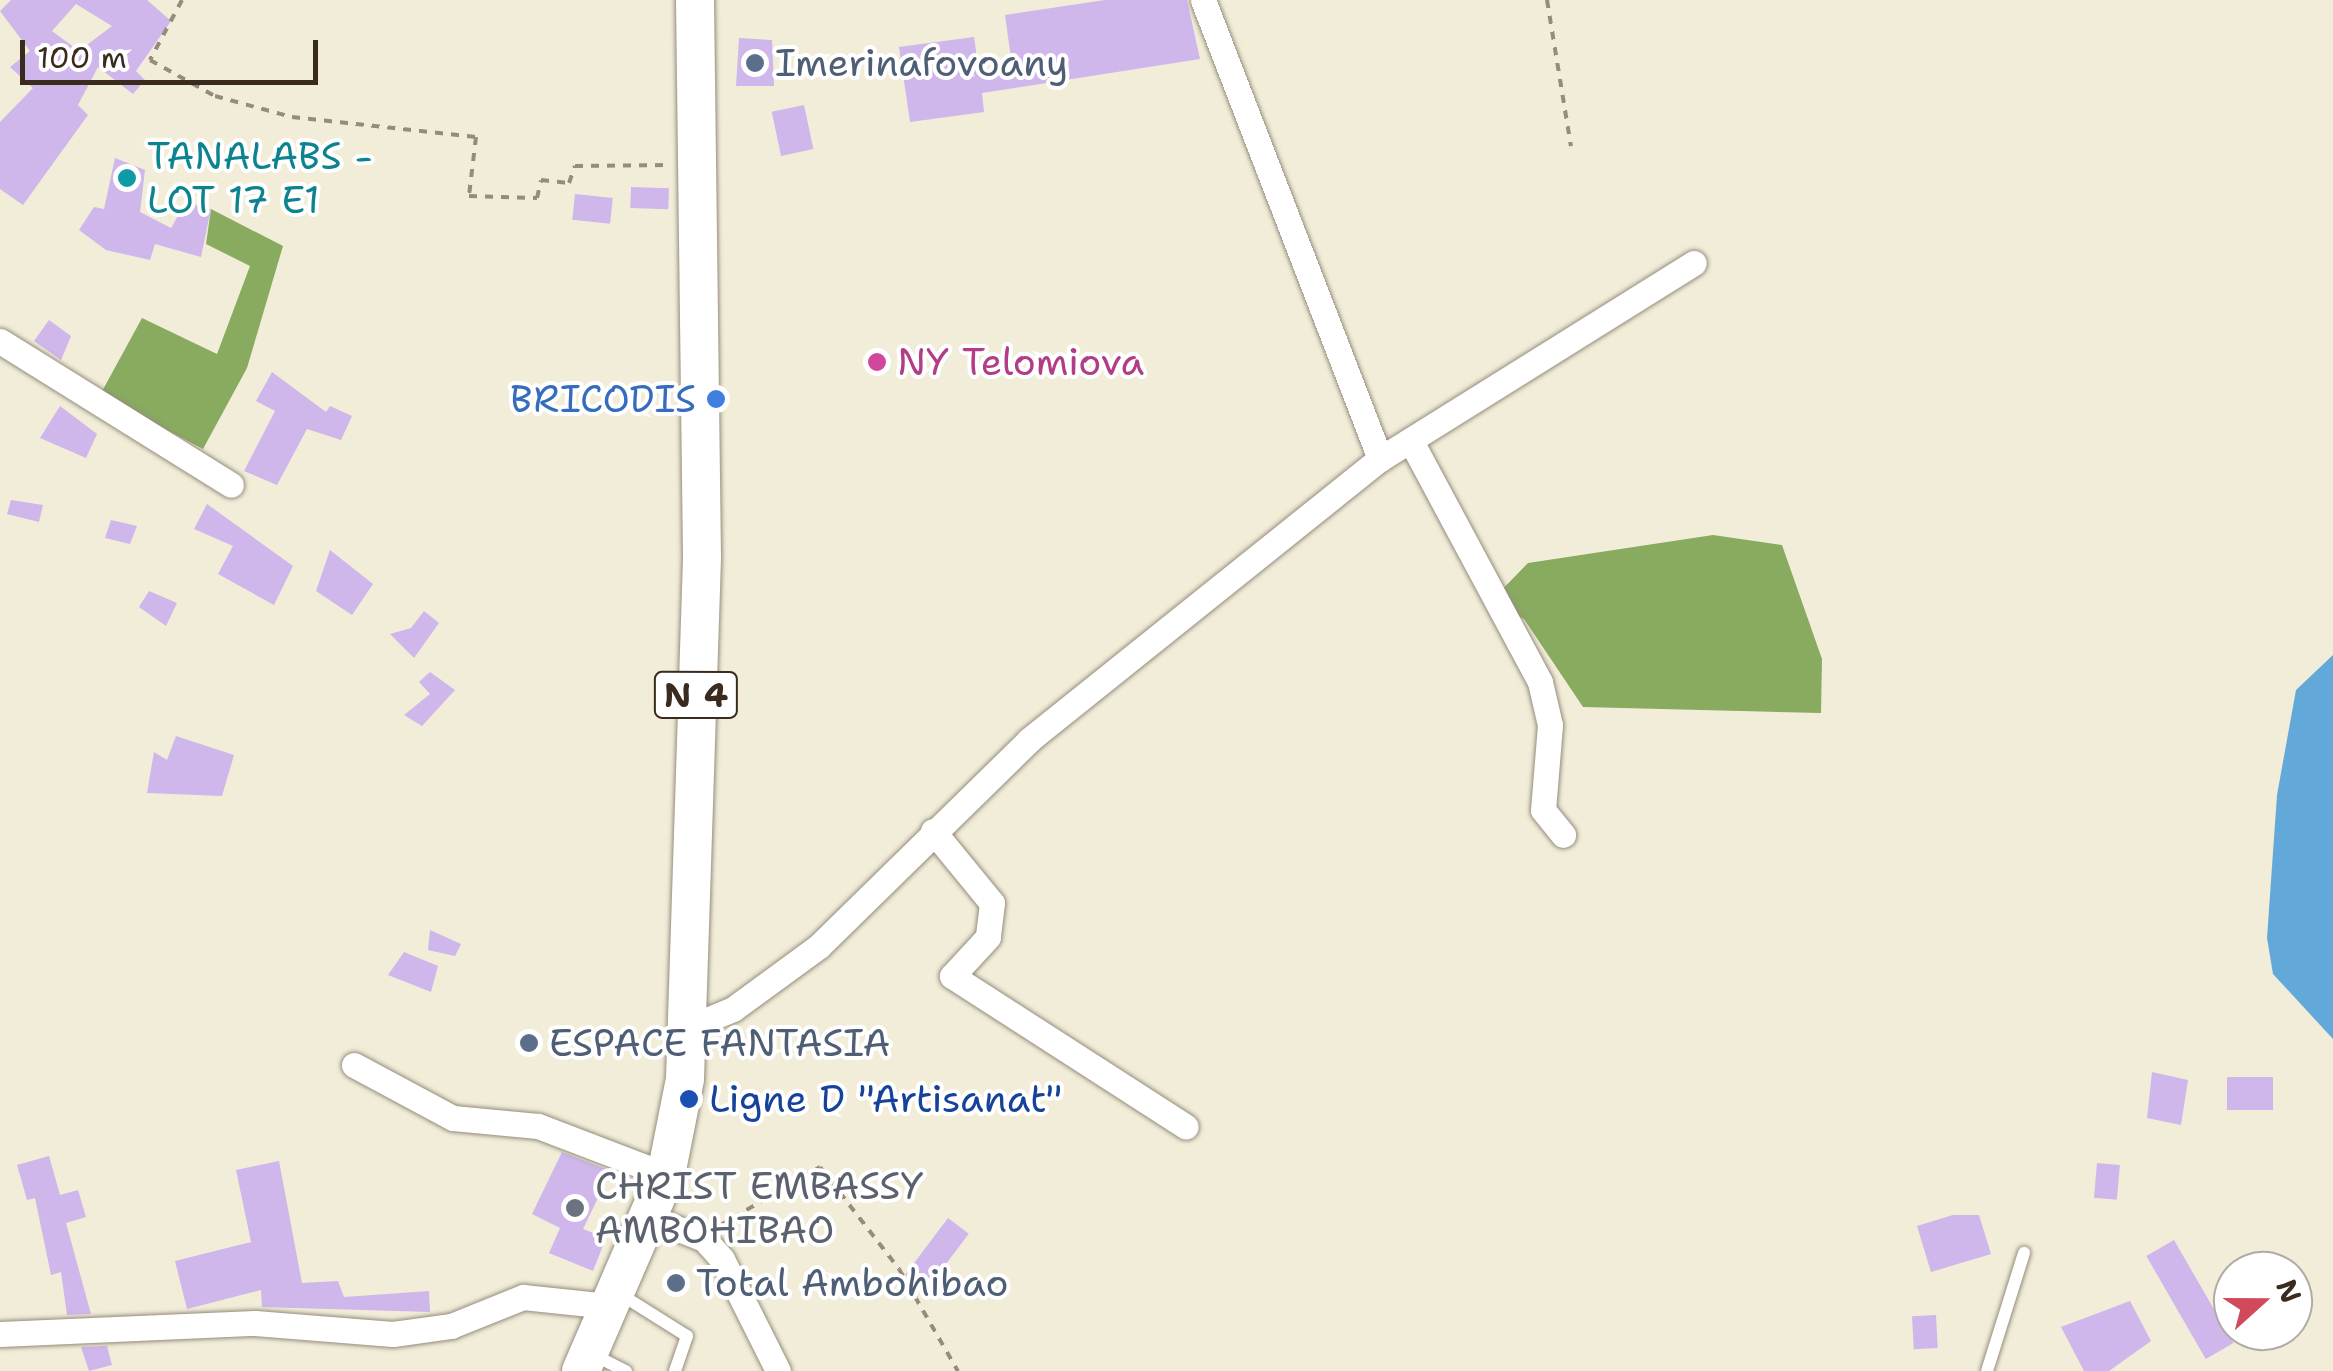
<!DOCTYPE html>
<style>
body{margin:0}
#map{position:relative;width:2333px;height:1371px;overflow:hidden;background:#f1edd9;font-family:"Shantell Sans",sans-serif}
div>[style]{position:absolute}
.forest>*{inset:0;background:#88ab60}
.water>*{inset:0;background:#62a9d9}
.building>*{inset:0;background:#cfb6eb;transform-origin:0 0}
.path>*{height:4px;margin-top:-2px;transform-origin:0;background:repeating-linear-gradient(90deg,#968c7c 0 8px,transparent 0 16px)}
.roads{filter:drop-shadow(0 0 2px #968c7c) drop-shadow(0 0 2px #968c7c)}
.lane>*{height:12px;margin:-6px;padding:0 6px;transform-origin:6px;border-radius:6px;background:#fff}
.street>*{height:25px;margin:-12.5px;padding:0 12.5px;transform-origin:12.5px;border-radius:12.5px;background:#fff}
.primary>*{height:38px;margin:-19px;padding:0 19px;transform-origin:19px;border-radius:19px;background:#fff}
.dots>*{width:28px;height:28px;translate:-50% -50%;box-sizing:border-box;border:5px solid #fff;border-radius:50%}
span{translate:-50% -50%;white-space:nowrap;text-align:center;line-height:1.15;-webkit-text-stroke:8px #fff;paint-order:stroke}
.shield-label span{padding:2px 8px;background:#fff;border:2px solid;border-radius:8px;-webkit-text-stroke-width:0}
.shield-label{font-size:35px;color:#3b2a1e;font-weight:700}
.service-label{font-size:38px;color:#4e5e75}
.left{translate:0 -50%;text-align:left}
.culture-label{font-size:38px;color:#0d838f}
.hotel-label{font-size:38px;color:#b23c85}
.shop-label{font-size:38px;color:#366cbe}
.right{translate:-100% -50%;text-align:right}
.transit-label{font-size:38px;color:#164399}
.worship-label{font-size:38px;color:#5b616d}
.north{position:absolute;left:2213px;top:1251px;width:100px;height:100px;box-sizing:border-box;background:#fff;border:2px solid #b1aaa5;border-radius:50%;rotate:69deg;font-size:28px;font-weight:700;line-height:40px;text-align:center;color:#3b2a1e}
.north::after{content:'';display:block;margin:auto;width:35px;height:45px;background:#d1495b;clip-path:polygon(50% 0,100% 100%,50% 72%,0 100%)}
.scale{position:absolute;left:20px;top:40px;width:298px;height:45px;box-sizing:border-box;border:5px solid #3b2a1e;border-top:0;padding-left:12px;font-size:30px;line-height:35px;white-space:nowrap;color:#3b2a1e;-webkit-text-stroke:8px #fff;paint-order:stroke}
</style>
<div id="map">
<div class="forest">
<i style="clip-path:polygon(211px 209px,283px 246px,247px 368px,203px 449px,100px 395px,142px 318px,217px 354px,250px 266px,206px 244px)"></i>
<i style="clip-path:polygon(1713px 535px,1782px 545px,1822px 659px,1821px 713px,1583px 707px,1524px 619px,1491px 601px,1528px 563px)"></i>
</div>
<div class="water">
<i style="clip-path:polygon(2333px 655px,2333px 1039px,2273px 974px,2267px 938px,2277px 795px,2296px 690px)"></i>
</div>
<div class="building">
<i style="clip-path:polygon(evenodd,11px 0,147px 0,171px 21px,136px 71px,145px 80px,133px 94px,98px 67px,78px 105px,88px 115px,23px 205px,0 189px,0 122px,33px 88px,10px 67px,30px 51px,0 11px,11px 0,76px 4px,112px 26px,79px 51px,52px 31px,76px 4px)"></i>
<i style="clip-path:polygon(1105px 0,1187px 0,1200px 59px,982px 93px,984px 112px,910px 122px,899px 47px,974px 37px,979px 71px,1012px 66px,1005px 15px)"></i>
<i style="clip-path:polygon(739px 38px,772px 40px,774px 86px,736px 86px)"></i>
<i style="left:804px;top:105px;width:45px;height:33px;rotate:78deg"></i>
<i style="clip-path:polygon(115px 158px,145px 170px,140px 212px,171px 228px,186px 202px,211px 209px,201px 257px,155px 244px,150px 260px,106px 250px,79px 230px,94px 207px,104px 209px)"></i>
<i style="left:631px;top:187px;width:38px;height:21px;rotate:2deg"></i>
<i style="left:575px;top:194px;width:38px;height:26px;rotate:6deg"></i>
<i style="clip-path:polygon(49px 320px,71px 336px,61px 360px,34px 341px)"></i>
<i style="clip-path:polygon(272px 372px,326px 412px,330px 406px,352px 416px,341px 440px,307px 429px,277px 485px,244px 471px,275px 411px,256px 401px)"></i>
<i style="clip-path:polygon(60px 406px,97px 434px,86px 458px,40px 438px)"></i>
<i style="clip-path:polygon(11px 500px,43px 505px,39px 522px,7px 514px)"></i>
<i style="clip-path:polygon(207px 504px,293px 566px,274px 605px,218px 574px,233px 546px,194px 529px)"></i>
<i style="clip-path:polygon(111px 520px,137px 526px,130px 544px,105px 538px)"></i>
<i style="clip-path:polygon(330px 550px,373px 584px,352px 615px,316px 591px)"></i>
<i style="clip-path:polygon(149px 591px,177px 603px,166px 626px,139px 607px)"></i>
<i style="clip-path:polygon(424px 611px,439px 623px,414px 658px,390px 634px,411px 628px)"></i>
<i style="clip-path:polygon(430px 672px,455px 690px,422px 726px,404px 715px,430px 694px,419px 682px)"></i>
<i style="clip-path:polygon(176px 736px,234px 755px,222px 796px,147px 793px,154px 752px,167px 760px)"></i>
<i style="clip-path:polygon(430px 930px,461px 944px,455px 956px,428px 950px)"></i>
<i style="clip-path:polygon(404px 952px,438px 966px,431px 992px,388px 975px)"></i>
<i style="clip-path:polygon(2152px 1072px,2188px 1080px,2181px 1125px,2147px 1118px)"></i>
<i style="left:2227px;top:1077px;width:46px;height:33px"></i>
<i style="clip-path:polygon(562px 1152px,611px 1171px,583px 1229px,606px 1238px,593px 1271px,549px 1253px,560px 1228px,532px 1214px)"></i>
<i style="clip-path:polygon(49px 1156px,60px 1195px,78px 1190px,86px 1217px,66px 1223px,91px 1314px,67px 1315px,61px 1272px,51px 1275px,35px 1198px,27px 1200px,17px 1165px)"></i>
<i style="clip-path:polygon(279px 1161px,302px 1283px,338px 1281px,344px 1297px,429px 1291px,430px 1312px,262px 1307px,261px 1290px,187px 1309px,175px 1261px,251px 1242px,236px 1170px)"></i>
<i style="left:2097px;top:1163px;width:23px;height:35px;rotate:5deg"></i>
<i style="clip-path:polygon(1953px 1215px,1979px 1215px,1991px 1254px,1931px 1272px,1917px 1226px)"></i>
<i style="left:948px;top:1218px;width:26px;height:71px;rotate:37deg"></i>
<i style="left:2174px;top:1240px;width:119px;height:32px;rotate:60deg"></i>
<i style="clip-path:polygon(2130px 1301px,2151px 1341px,2109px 1371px,2084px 1371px,2061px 1327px)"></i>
<i style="left:1936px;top:1315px;width:33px;height:24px;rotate:87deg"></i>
<i style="clip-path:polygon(107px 1346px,112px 1365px,89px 1371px,81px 1347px)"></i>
</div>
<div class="path">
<i style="left:182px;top:0;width:68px;rotate:118.1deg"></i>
<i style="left:150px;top:60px;width:74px;rotate:29deg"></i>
<i style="left:215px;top:96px;width:80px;rotate:15.3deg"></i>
<i style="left:292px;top:117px;width:185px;rotate:6.2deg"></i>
<i style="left:476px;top:137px;width:59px;rotate:96.8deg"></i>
<i style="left:469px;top:196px;width:68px;rotate:1.7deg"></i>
<i style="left:537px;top:198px;width:18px;rotate:-77deg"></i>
<i style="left:541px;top:180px;width:28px;rotate:6deg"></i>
<i style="left:569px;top:183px;width:18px;rotate:-71deg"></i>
<i style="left:575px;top:166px;width:95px;rotate:-0.6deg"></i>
<i style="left:1547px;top:0;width:148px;rotate:80.7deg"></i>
<i style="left:719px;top:1226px;width:117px;rotate:-30.3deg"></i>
<i style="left:820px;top:1167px;width:129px;rotate:52.2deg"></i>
<i style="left:899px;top:1269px;width:118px;rotate:60deg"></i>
</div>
<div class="roads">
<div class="lane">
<i style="left:620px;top:1294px;width:79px;rotate:32.1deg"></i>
<i style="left:687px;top:1336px;width:37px;rotate:109deg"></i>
<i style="left:594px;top:1355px;width:36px;rotate:27deg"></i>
<i style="left:1987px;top:1371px;width:124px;rotate:-72.6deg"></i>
</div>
<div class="street">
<i style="left:1203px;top:0;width:492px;rotate:68.9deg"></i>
<i style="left:0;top:341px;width:272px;rotate:31.9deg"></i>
<i style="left:1413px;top:445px;width:269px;rotate:61.8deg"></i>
<i style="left:1540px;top:682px;width:44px;rotate:76.9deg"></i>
<i style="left:1550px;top:725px;width:85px;rotate:94.7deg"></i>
<i style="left:1543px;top:810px;width:32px;rotate:51deg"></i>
<i style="left:933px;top:831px;width:93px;rotate:50.7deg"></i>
<i style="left:992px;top:903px;width:34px;rotate:97deg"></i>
<i style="left:988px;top:937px;width:53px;rotate:132.7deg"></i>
<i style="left:952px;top:976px;width:278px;rotate:32.8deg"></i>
<i style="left:687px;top:1028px;width:50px;rotate:-22.4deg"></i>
<i style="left:733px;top:1009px;width:107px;rotate:-36.2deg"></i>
<i style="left:819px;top:946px;width:294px;rotate:-44.4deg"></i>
<i style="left:1029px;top:740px;width:450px;rotate:-38.7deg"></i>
<i style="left:1380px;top:459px;width:370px;rotate:-32deg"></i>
<i style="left:354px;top:1065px;width:112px;rotate:28.2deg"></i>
<i style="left:453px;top:1118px;width:85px;rotate:5.4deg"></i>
<i style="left:538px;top:1126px;width:137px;rotate:20.9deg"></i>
<i style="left:646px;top:1216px;width:62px;rotate:21.6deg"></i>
<i style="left:704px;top:1239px;width:27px;rotate:48deg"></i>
<i style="left:722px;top:1259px;width:125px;rotate:63.4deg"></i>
<i style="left:0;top:1334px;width:255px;rotate:-2.5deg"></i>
<i style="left:255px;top:1323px;width:138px;rotate:4.6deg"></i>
<i style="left:393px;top:1334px;width:59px;rotate:-7.9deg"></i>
<i style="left:451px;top:1326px;width:78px;rotate:-21.9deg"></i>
<i style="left:523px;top:1297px;width:86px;rotate:6deg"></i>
</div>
<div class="primary">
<i style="left:581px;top:1371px;width:214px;rotate:-66.6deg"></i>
<i style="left:666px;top:1175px;width:98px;rotate:-78.8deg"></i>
<i style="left:685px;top:1079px;width:522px;rotate:-88.13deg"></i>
<i style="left:702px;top:557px;width:557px;rotate:-90.72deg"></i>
</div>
</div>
<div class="dots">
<i style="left:755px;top:63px;background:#5c6f8a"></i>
<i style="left:127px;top:178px;background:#0f9aa8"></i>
<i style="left:877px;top:362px;background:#d1479c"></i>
<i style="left:716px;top:399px;background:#3f7fe0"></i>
<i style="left:529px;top:1043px;background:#5c6f8a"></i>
<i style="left:689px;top:1099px;background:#1a4fb4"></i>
<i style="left:575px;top:1208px;background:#6b7280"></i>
<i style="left:676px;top:1283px;background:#5c6f8a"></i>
</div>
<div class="shield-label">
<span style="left:696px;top:695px">N 4</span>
</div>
<div class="service-label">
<span class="left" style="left:775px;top:63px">Imerinafovoany</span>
<span class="left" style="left:549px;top:1043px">ESPACE FANTASIA</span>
<span class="left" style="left:696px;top:1283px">Total Ambohibao</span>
</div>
<div class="culture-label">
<span class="left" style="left:147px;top:178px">TANALABS -<br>LOT 17 E1</span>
</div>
<div class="hotel-label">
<span class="left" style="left:897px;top:362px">NY Telomiova</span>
</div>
<div class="shop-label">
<span class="right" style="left:696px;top:399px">BRICODIS</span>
</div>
<div class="transit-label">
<span class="left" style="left:709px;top:1099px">Ligne D "Artisanat"</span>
</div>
<div class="worship-label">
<span class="left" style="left:595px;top:1208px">CHRIST EMBASSY<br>AMBOHIBAO</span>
</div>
<div class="north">N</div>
<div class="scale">100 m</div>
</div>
